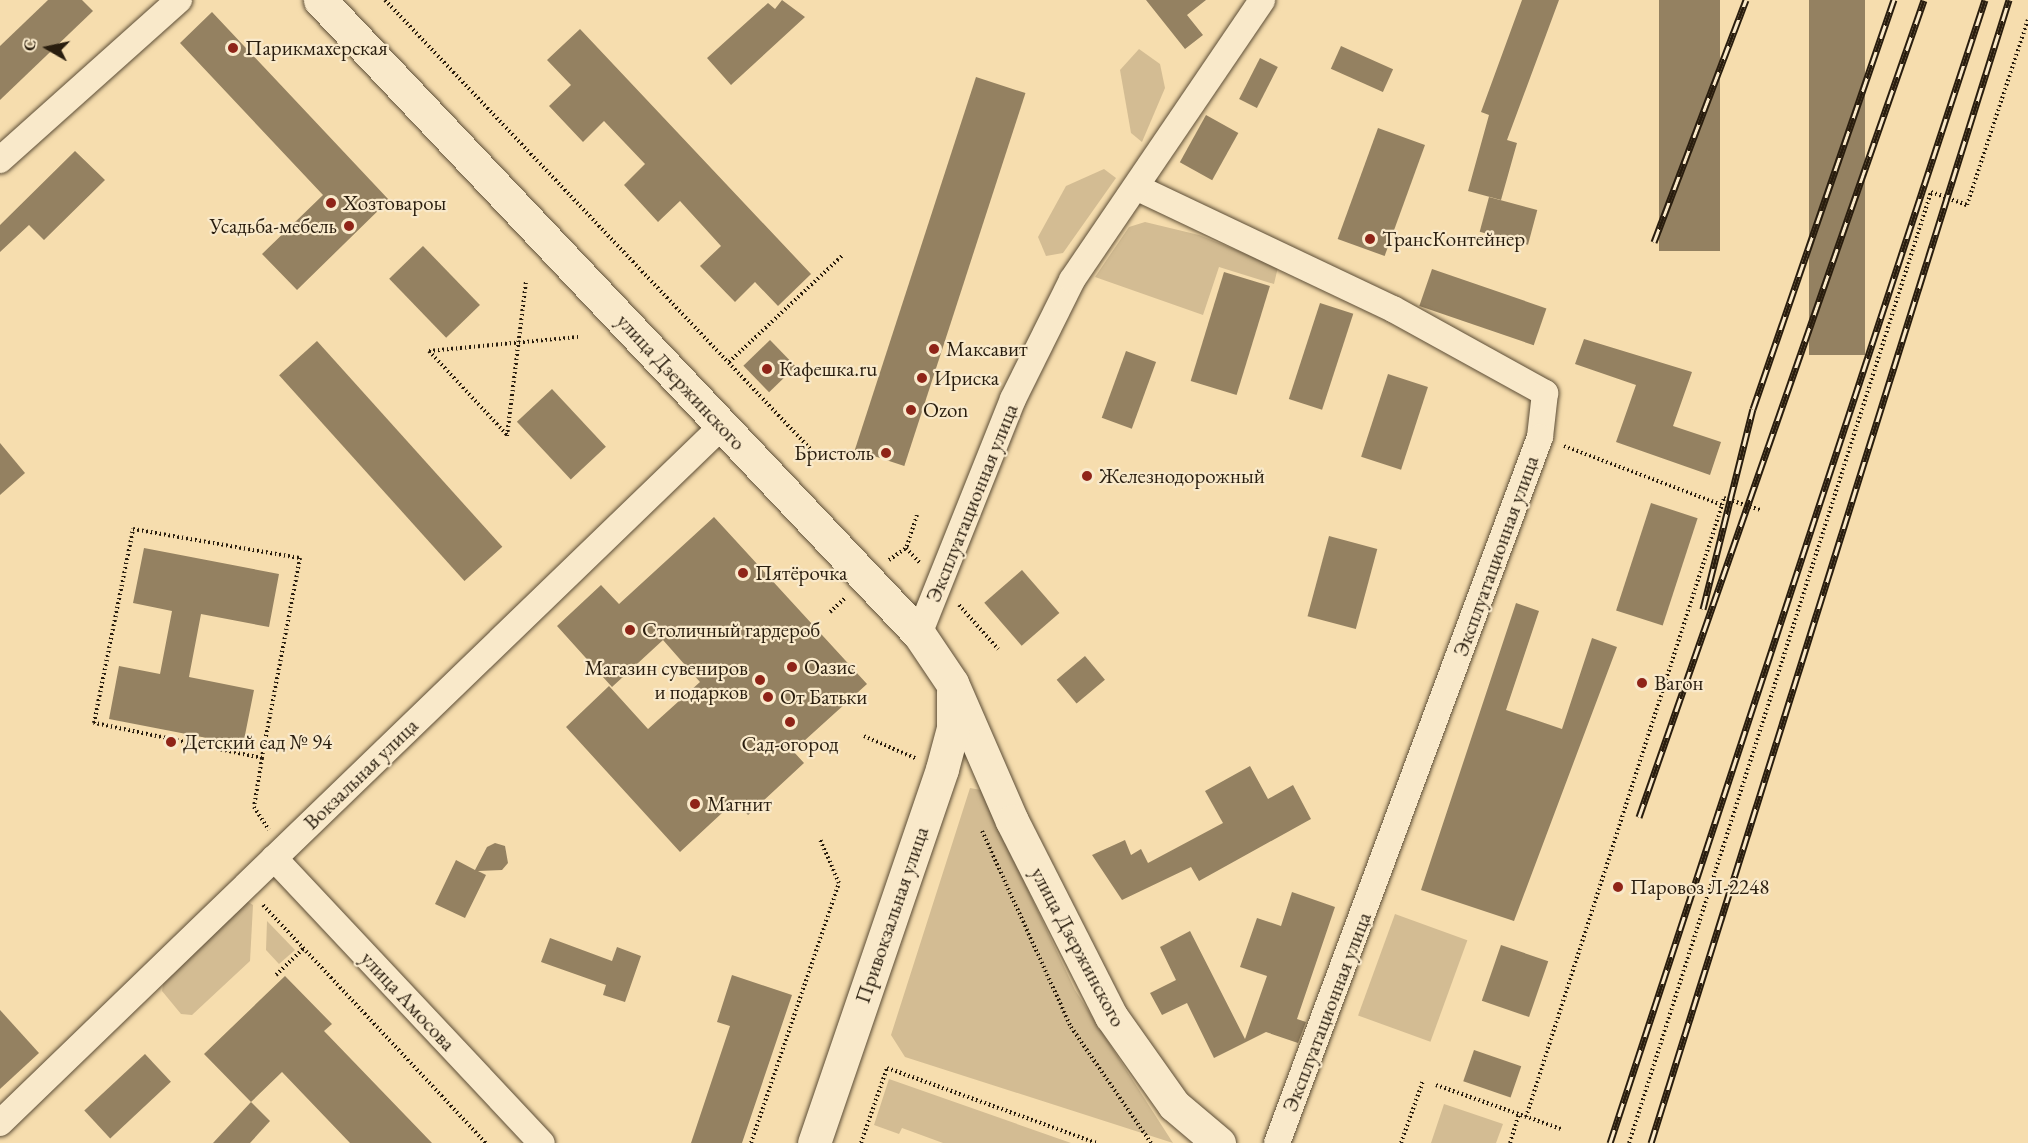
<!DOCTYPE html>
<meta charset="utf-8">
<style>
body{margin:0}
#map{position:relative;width:2028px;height:1143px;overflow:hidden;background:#f6ddae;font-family:"EB Garamond",serif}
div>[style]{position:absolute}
.green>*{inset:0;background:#d3bc93;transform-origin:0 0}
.building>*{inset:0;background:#948161;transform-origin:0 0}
.path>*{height:4px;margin-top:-2px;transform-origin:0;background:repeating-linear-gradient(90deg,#291d0e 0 1.5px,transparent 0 4.5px)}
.roads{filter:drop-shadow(0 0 2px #5c4d36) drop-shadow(0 0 2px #5c4d36)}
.street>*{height:26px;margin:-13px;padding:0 13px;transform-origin:13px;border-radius:13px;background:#f9e9ca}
.secondary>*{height:33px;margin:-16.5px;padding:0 16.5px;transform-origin:16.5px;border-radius:16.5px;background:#f9e9ca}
.rail>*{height:7px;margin-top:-3.5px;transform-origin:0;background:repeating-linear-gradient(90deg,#f9e9ca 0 14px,#291d0e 0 28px);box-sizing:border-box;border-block:2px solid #291d0e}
.dots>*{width:16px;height:16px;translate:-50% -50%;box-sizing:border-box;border:3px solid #f9e9ca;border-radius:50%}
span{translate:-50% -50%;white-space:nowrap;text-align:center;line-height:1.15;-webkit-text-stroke:4.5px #f9e9ca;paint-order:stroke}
.poi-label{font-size:21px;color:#291d0e}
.left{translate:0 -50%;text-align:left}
.right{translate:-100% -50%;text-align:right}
.street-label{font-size:21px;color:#291d0e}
.north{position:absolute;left:18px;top:18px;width:60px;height:60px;-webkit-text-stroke:4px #f9e9ca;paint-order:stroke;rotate:279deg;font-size:16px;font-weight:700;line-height:24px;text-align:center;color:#291d0e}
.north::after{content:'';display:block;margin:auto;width:21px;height:27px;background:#291d0e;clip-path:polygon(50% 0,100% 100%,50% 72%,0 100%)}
</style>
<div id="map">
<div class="green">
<i style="clip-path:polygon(1139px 49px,1160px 64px,1165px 88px,1142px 142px,1131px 133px,1120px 70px)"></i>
<i style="clip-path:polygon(1104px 169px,1116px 178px,1063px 253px,1046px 256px,1038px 237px,1066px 186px)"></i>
<i style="clip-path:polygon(1145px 222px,1199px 235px,1278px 267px,1274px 284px,1219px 267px,1203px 315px,1095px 277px,1129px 227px)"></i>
<i style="clip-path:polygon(970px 788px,981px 790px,1075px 990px,1173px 1143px,905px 1057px,891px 1035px)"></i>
<i style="clip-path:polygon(245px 900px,253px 905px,250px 961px,192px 1015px,181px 1014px,162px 991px,164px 979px)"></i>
<i style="left:1395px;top:914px;width:77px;height:108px;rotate:20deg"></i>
<i style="clip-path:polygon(267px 921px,295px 950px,279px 964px,266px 950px)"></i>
<i style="clip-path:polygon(889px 1079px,1071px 1143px,943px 1143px,902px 1128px,899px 1134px,874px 1125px)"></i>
<i style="clip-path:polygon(1444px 1104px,1503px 1124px,1496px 1143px,1431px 1143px)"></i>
</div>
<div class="building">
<i style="clip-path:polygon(48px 0,82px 0,93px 11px,0 100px,0 46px)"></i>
<i style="clip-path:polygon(782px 0,805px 17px,731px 85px,707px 58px,768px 3px,775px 9px)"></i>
<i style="clip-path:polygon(1146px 0,1206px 0,1187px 15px,1203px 35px,1185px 49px)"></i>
<i style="clip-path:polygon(1522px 0,1559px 0,1507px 140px,1517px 143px,1501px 200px,1468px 191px,1489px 115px,1481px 112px)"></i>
<i style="left:1659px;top:0;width:61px;height:251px"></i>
<i style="left:1809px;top:0;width:56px;height:355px"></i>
<i style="clip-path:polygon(212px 12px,389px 200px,297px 290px,262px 254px,323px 195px,180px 43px)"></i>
<i style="clip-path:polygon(580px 29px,811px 274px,778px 306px,755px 282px,735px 302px,700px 266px,721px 246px,680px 201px,658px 222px,624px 185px,645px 164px,604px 121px,583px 142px,549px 106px,571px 85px,547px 60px)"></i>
<i style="left:1341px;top:46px;width:57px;height:25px;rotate:24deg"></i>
<i style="left:1260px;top:58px;width:20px;height:46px;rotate:27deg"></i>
<i style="left:976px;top:77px;width:52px;height:392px;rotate:18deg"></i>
<i style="left:1206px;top:115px;width:37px;height:54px;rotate:29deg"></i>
<i style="left:1378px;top:128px;width:50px;height:118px;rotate:20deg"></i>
<i style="clip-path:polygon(75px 151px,105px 180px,44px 240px,29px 225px,0 252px,0 225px)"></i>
<i style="left:1489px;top:197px;width:50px;height:36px;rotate:15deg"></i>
<i style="left:423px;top:246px;width:82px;height:47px;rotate:46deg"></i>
<i style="left:1432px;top:269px;width:121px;height:39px;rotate:19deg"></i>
<i style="left:1224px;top:272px;width:48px;height:114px;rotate:17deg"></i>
<i style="left:1320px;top:303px;width:35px;height:101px;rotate:18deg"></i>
<i style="clip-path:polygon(1584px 339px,1692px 372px,1673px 426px,1721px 442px,1710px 475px,1616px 442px,1636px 385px,1575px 364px)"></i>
<i style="left:770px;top:340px;width:37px;height:37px;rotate:46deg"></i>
<i style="left:317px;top:341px;width:277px;height:51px;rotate:48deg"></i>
<i style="left:1126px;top:351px;width:32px;height:71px;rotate:20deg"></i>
<i style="left:1388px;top:374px;width:42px;height:87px;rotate:18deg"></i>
<i style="left:552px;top:389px;width:79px;height:48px;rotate:47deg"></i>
<i style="clip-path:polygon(0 443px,25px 473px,0 495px)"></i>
<i style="left:1651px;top:503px;width:49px;height:113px;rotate:18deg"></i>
<i style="clip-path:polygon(714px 517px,867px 684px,793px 751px,804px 763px,748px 815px,736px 800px,680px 852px,566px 727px,609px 686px,648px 729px,700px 682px,663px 640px,612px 687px,557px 626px,601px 585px,619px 604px)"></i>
<i style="left:1329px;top:536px;width:50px;height:83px;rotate:15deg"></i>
<i style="clip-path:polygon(144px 548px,279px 574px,269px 627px,201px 614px,189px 677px,254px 690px,243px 745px,109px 719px,119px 666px,160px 674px,172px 611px,133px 603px)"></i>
<i style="left:1022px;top:570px;width:57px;height:50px;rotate:49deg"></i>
<i style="clip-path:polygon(1516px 603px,1539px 611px,1506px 710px,1562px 729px,1592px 638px,1617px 647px,1514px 921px,1421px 890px)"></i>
<i style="left:1085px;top:656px;width:31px;height:37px;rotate:50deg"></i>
<i style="clip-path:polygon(1250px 766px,1268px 799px,1293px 785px,1311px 819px,1199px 881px,1191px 867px,1122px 900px,1092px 855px,1125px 840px,1131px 855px,1141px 849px,1148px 863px,1223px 823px,1205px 791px)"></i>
<i style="clip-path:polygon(495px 843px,505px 846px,508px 863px,502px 870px,478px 871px,486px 875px,465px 918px,435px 904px,456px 860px,475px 870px,487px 847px)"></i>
<i style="clip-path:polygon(1292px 892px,1335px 907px,1297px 1019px,1306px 1022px,1298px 1043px,1266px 1032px,1214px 1058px,1187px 1003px,1162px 1015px,1150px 993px,1176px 980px,1160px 947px,1190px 931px,1245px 1039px,1267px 976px,1240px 967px,1257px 918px,1281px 926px)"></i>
<i style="clip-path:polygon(550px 938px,612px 961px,617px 947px,641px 956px,625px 1002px,603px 995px,606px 985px,541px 962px)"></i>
<i style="left:1501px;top:945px;width:50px;height:59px;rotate:19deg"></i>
<i style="clip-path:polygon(732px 975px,792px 995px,742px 1143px,691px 1143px,730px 1026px,717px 1022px)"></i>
<i style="clip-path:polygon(285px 976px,332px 1024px,324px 1031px,432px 1143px,350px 1143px,282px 1072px,251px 1102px,204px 1054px)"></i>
<i style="clip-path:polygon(0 1010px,39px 1053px,0 1089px)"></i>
<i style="left:1474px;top:1050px;width:50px;height:33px;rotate:19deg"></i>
<i style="left:145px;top:1054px;width:38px;height:83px;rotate:47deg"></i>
<i style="clip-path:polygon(251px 1102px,270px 1121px,250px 1143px,213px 1143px)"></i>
</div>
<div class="path">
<i style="left:385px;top:0;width:627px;rotate:46.55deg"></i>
<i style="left:429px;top:351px;width:150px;rotate:-5.4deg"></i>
<i style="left:429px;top:351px;width:115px;rotate:47.1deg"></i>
<i style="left:729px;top:362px;width:155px;rotate:-43.2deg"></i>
<i style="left:507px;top:436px;width:155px;rotate:-83deg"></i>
<i style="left:1564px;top:446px;width:169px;rotate:20.5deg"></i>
<i style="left:1722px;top:505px;width:7px;rotate:-74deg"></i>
<i style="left:1724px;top:498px;width:39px;rotate:18deg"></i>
<i style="left:917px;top:515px;width:35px;rotate:108deg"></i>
<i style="left:906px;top:548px;width:22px;rotate:47deg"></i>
<i style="left:133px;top:529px;width:169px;rotate:9.9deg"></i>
<i style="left:300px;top:558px;width:204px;rotate:100.8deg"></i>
<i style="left:262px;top:758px;width:172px;rotate:-168.2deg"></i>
<i style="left:94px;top:723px;width:198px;rotate:-78.6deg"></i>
<i style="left:889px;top:560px;width:21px;rotate:-35deg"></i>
<i style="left:959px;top:605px;width:59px;rotate:48.4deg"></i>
<i style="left:830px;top:612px;width:21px;rotate:-43deg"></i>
<i style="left:864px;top:736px;width:58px;rotate:23.5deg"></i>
<i style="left:262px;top:758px;width:50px;rotate:99.3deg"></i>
<i style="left:254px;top:807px;width:27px;rotate:57deg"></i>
<i style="left:982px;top:831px;width:215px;rotate:65.6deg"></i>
<i style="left:1071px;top:1027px;width:141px;rotate:55.4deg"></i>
<i style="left:263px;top:905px;width:326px;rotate:46.9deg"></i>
<i style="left:276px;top:975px;width:40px;rotate:-44deg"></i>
<i style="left:1436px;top:1085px;width:133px;rotate:19.4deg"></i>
<i style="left:1526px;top:1117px;width:643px;rotate:-72.24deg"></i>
<i style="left:751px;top:1143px;width:274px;rotate:-71.3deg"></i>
<i style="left:839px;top:883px;width:48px;rotate:-113.4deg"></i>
<i style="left:861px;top:1143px;width:79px;rotate:-70.9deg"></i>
<i style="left:887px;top:1068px;width:223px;rotate:19.7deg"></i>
<i style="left:1401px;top:1143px;width:66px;rotate:-70.5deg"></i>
<i style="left:1510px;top:1143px;width:30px;rotate:-73deg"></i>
<i style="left:1629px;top:1143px;width:998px;rotate:-72.38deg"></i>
<i style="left:1931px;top:192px;width:38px;rotate:20deg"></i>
<i style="left:1967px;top:205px;width:195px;rotate:-71.8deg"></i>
</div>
<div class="roads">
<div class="street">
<i style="left:0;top:160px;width:240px;rotate:-41.8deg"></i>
<i style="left:1138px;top:188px;width:282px;rotate:25.4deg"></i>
<i style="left:1393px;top:309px;width:174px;rotate:28.9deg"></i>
<i style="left:1545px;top:393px;width:44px;rotate:96.5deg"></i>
<i style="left:1540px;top:437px;width:753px;rotate:110.43deg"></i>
<i style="left:919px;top:634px;width:253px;rotate:-68.2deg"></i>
<i style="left:1013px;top:399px;width:133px;rotate:-63.6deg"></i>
<i style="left:1072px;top:280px;width:338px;rotate:-55.8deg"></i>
<i style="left:274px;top:858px;width:391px;rotate:46.8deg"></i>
<i style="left:0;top:1123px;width:1004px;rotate:-43.99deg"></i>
</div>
<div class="secondary">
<i style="left:320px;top:0;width:872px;rotate:46.63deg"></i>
<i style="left:919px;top:634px;width:59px;rotate:56deg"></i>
<i style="left:952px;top:683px;width:150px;rotate:66.5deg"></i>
<i style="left:1012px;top:821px;width:219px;rotate:63.1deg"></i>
<i style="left:1111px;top:1016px;width:109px;rotate:54.7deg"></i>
<i style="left:1174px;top:1105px;width:59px;rotate:40.2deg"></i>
<i style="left:814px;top:1143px;width:395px;rotate:-71.1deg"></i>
<i style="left:942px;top:769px;width:42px;rotate:-75deg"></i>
<i style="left:953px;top:728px;width:37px;rotate:-90deg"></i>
</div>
</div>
<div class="rail">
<i style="left:1654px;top:242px;width:259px;rotate:-69.2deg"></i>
<i style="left:1703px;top:609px;width:206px;rotate:-76deg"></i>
<i style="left:1753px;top:409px;width:433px;rotate:-71deg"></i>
<i style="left:1639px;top:817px;width:865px;rotate:-70.77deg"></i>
<i style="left:1610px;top:1143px;width:1203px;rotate:-71.84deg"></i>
<i style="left:1651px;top:1143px;width:1198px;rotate:-72.61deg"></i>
</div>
<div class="dots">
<i style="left:233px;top:48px;background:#8f2418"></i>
<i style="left:331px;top:203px;background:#8f2418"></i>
<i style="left:349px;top:226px;background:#8f2418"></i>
<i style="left:1370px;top:239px;background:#8f2418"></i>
<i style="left:934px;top:349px;background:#8f2418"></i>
<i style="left:767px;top:369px;background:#8f2418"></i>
<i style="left:922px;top:378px;background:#8f2418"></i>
<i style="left:911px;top:410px;background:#8f2418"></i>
<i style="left:886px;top:453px;background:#8f2418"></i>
<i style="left:1087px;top:476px;background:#8f2418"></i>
<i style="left:743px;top:573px;background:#8f2418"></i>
<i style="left:630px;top:630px;background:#8f2418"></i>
<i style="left:792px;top:667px;background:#8f2418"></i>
<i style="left:760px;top:680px;background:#8f2418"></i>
<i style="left:1642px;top:683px;background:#8f2418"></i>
<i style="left:768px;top:697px;background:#8f2418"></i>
<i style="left:790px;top:722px;background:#8f2418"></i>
<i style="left:171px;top:742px;background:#8f2418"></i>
<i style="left:695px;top:804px;background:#8f2418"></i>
<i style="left:1618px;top:887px;background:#8f2418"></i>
</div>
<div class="poi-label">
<span class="left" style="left:245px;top:48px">Парикмахерская</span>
<span class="left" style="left:343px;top:203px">Хозтовароы</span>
<span class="right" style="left:337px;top:226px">Усадьба-мебель</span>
<span class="left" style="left:1382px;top:239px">ТрансКонтейнер</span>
<span class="left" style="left:946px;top:349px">Максавит</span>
<span class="left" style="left:779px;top:369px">Кафешка.ru</span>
<span class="left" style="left:934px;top:378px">Ириска</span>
<span class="left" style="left:923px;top:410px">Ozon</span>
<span class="right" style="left:874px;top:453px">Бристоль</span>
<span class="left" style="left:1099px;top:476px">Железнодорожный</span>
<span class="left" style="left:755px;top:573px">Пятёрочка</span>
<span class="left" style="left:642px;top:630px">Столичный гардероб</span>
<span class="left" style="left:804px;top:667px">Оазис</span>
<span class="right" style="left:748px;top:680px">Магазин сувениров<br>и подарков</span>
<span class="left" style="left:1654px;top:683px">Вагон</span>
<span class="left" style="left:780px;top:697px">От Батьки</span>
<span class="left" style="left:183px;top:742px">Детский сад № 94</span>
<span style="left:790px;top:744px">Сад-огород</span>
<span class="left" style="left:707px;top:804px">Магнит</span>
<span class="left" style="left:1630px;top:887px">Паровоз Л-2248</span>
</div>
<div class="street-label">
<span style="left:681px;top:382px;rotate:47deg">улица Дзержинского</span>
<span style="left:972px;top:503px;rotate:-68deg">Эксплуатационная улица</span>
<span style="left:1496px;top:556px;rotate:-70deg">Эксплуатационная улица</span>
<span style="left:361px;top:774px;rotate:-44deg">Вокзальная улица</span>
<span style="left:892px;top:915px;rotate:-71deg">Привокзальная улица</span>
<span style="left:1078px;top:947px;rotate:62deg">улица Дзержинского</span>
<span style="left:408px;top:1001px;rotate:47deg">улица Амосова</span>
<span style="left:1327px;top:1012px;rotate:-69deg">Эксплуатационная улица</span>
</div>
<div class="north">С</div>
</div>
